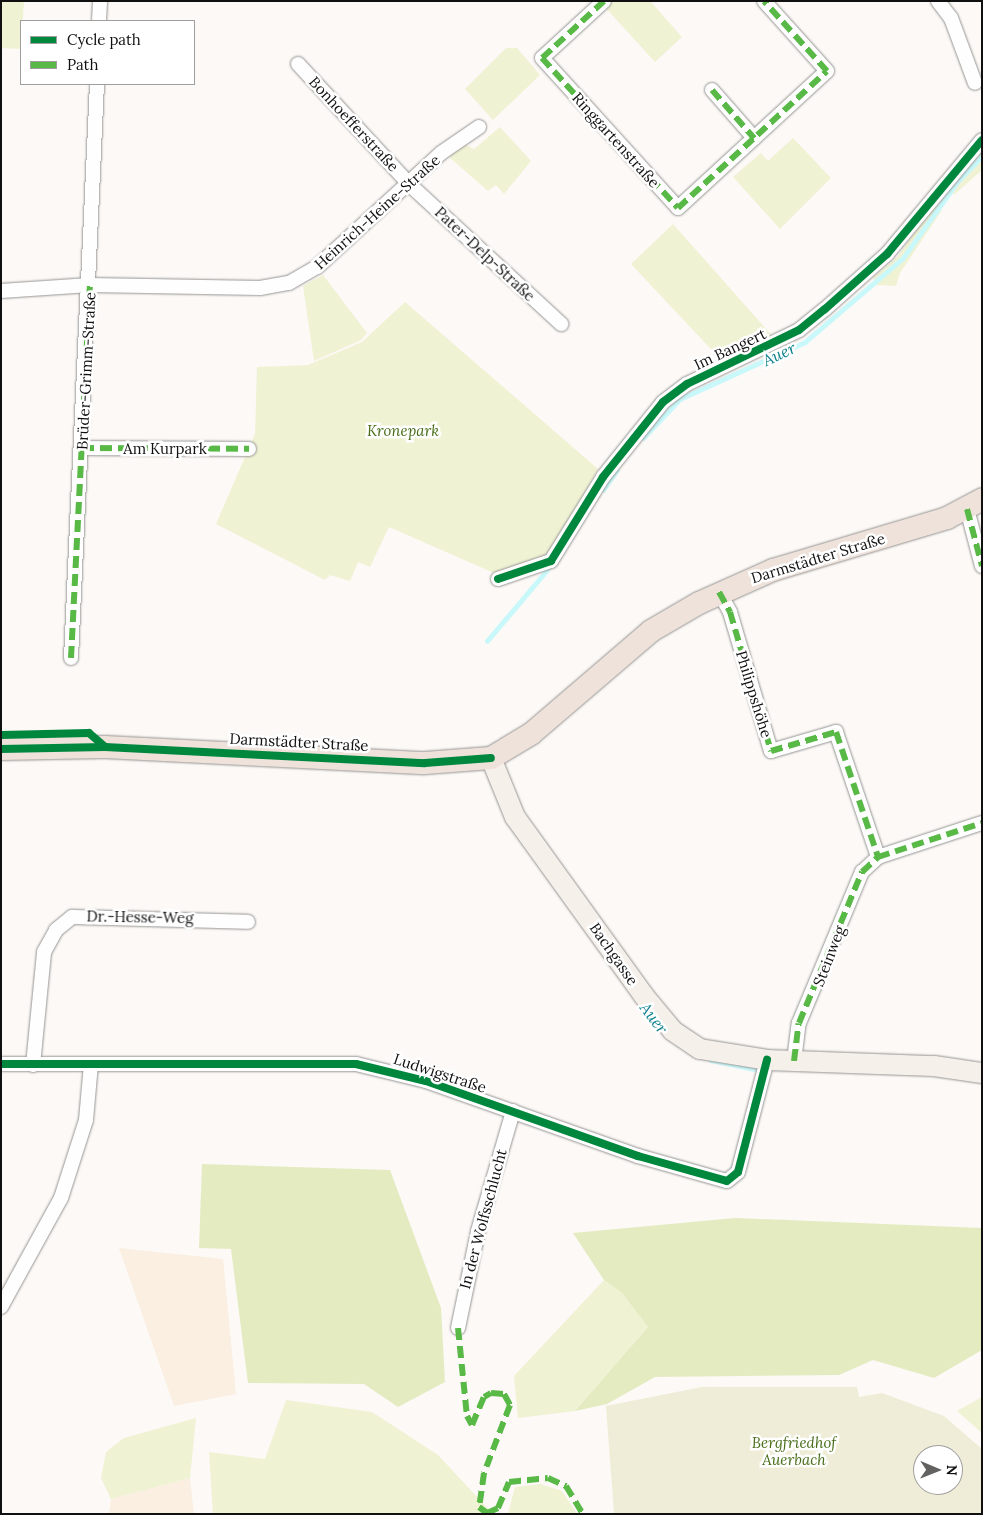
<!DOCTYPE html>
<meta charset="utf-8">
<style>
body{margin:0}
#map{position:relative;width:983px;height:1515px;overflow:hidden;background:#fcf9f6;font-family:Lora,serif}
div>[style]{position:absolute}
.farmland>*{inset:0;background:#faefe1}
.green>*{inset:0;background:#f0f2d4}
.forest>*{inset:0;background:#e4ebc1}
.cemetery>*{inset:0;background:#efedd8}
.stream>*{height:4.5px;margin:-2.25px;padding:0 2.25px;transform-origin:2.25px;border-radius:2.25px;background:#c9f8fa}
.roads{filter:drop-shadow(0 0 1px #969594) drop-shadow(0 0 1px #969594)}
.minor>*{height:14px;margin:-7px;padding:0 7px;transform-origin:7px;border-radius:7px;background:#fffefe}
.secondary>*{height:20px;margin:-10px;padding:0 10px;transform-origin:10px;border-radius:10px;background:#f6f0eb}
.primary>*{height:22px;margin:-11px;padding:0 11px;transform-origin:11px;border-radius:11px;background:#eee2da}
.quiet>*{height:6px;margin-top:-3px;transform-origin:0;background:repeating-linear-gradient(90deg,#58b947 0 12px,transparent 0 18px)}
.cycleway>*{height:8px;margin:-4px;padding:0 4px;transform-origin:4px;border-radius:4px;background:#00873e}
span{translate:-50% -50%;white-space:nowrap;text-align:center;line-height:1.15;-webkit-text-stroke:5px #fff;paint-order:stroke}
.street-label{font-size:15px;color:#101010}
.park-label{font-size:15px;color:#486e1a;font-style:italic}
.water-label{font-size:16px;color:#0f828e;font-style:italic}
.frame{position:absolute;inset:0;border:2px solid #101010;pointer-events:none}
.legend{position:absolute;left:20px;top:20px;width:175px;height:65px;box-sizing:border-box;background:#fff;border:1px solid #9f9f9f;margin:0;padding:6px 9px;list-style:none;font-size:15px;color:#101010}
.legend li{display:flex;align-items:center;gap:10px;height:25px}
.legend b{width:25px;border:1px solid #9f9f9f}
.north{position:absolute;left:913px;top:1445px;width:50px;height:50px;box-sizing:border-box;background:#fff;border:1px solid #9f9f9f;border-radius:50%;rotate:91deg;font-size:14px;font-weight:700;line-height:20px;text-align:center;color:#101010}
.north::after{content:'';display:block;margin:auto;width:18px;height:22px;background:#636260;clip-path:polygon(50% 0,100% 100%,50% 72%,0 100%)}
</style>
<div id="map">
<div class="farmland">
<i style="clip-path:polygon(119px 1248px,223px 1259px,236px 1394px,174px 1406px)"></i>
<i style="clip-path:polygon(190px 1478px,194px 1514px,109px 1514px,111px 1499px)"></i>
</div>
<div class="green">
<i style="clip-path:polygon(1px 1px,24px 1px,21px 49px,1px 48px)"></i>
<i style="clip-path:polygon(607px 1px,650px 1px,682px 37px,655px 62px,603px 5px)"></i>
<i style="clip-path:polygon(506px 48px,517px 48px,540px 75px,493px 120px,465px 89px)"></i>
<i style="clip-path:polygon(500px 127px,531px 161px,504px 194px,496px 185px,488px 191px,449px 157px,464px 144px,474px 149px)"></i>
<i style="clip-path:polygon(793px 138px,831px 178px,780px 229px,733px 177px,761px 153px,768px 161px)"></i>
<i style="clip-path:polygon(982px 149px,982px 170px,954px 195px,952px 183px)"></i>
<i style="clip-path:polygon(935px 204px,942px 210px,900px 273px,896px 286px,877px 285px,873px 278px,898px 256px)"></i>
<i style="clip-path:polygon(673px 224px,775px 339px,723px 362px,631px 264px)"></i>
<i style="clip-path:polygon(323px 275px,367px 333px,361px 340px,314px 361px,303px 286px)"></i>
<i style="clip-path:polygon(405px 302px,598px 469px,550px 556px,494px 573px,389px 527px,370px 567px,358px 562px,350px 581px,330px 575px,325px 580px,216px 524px,255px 434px,257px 367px,308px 365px,362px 342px)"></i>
<i style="clip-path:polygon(604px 1280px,622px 1293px,648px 1327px,575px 1411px,518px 1418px,514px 1376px)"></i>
<i style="clip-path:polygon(982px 1397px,982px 1433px,957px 1411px)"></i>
<i style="clip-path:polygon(286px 1400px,372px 1412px,438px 1455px,493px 1514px,213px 1514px,209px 1452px,265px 1459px)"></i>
<i style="clip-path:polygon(196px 1418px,190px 1478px,111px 1499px,101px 1478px,106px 1452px,124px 1438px)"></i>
<i style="clip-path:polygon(541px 1484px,562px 1491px,577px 1514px,508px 1514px,515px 1487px)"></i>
</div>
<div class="forest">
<i style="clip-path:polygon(202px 1164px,390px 1170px,441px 1308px,445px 1382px,398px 1407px,364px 1384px,248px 1383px,231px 1249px,199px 1248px)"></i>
<i style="clip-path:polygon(735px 1218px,982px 1228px,982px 1350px,934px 1378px,873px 1360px,839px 1375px,655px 1377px,607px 1404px,575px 1411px,648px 1327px,622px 1293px,604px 1280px,573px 1233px)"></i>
</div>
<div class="cemetery">
<i style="clip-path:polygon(evenodd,702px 1387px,857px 1387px,859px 1397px,882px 1393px,944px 1416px,982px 1449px,982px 1514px,614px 1514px,606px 1406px,702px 1387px,923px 1455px,953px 1455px,953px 1485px,923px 1485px,923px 1455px)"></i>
</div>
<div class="stream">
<i style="left:643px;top:438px;width:54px;rotate:-46.5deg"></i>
<i style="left:680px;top:399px;width:137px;rotate:-24.5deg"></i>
<i style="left:805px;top:342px;width:129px;rotate:-40.6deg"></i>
<i style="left:903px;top:258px;width:93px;rotate:-54.6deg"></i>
<i style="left:957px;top:182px;width:36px;rotate:-46deg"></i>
<i style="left:603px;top:490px;width:24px;rotate:-55deg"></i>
<i style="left:487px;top:641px;width:93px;rotate:-49.8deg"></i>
<i style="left:711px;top:1060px;width:44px;rotate:11.8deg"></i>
</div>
<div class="roads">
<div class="minor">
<i style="left:604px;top:1px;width:84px;rotate:137.4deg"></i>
<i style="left:542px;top:58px;width:202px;rotate:47.8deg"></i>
<i style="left:678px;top:208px;width:202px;rotate:-42.6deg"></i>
<i style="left:827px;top:71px;width:94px;rotate:-132deg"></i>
<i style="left:938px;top:1px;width:21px;rotate:53deg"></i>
<i style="left:951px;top:18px;width:69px;rotate:69.7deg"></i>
<i style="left:99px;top:21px;width:20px;rotate:-87deg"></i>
<i style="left:298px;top:64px;width:163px;rotate:47.2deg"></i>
<i style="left:409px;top:184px;width:207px;rotate:42.6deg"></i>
<i style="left:712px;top:90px;width:64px;rotate:48.8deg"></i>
<i style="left:1px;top:291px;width:89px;rotate:-3.9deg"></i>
<i style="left:90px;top:285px;width:170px;rotate:1deg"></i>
<i style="left:260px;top:288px;width:29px;rotate:-10deg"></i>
<i style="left:289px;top:283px;width:32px;rotate:-30deg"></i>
<i style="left:317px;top:267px;width:168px;rotate:-42.6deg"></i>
<i style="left:441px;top:153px;width:46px;rotate:-34.4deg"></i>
<i style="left:82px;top:448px;width:167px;rotate:0.3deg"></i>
<i style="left:967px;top:509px;width:59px;rotate:75.3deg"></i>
<i style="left:498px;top:579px;width:56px;rotate:-18.8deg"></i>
<i style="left:551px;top:561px;width:99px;rotate:-58.2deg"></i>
<i style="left:603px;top:477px;width:96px;rotate:-51.3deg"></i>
<i style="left:663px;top:402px;width:30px;rotate:-37deg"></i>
<i style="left:687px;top:384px;width:124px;rotate:-25.7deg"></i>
<i style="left:799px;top:330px;width:33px;rotate:-39deg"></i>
<i style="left:825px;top:309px;width:83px;rotate:-41.6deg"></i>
<i style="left:887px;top:254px;width:148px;rotate:-50.2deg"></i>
<i style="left:719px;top:592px;width:23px;rotate:61deg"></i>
<i style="left:730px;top:612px;width:145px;rotate:73.6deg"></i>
<i style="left:771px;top:751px;width:68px;rotate:-16.3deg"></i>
<i style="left:836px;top:732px;width:132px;rotate:71.4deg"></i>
<i style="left:71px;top:658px;width:575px;rotate:-87.41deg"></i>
<i style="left:794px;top:1061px;width:38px;rotate:-83deg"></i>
<i style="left:799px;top:1023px;width:164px;rotate:-67.4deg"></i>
<i style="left:862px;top:872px;width:22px;rotate:-43deg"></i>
<i style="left:878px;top:857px;width:109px;rotate:-18.1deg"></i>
<i style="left:1px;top:1064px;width:355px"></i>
<i style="left:356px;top:1064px;width:72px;rotate:13.7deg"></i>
<i style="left:426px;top:1081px;width:225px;rotate:19.5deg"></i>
<i style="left:638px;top:1156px;width:92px;rotate:15.7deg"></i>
<i style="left:727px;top:1181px;width:14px;rotate:-39deg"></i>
<i style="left:738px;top:1172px;width:116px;rotate:-75.5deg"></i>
<i style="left:33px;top:1065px;width:114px;rotate:-84.4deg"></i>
<i style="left:44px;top:952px;width:25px;rotate:-61deg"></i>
<i style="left:56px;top:930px;width:21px;rotate:-39deg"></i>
<i style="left:72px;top:917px;width:176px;rotate:1.6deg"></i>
<i style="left:1px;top:1307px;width:124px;rotate:-61.2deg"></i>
<i style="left:61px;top:1198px;width:82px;rotate:-72.2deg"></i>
<i style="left:86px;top:1120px;width:56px;rotate:-84.9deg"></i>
<i style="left:458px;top:1328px;width:99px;rotate:-78.3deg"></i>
<i style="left:478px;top:1231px;width:125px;rotate:-73.7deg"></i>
</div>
<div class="secondary">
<i style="left:491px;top:758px;width:64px;rotate:67.9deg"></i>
<i style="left:515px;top:817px;width:221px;rotate:54.2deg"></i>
<i style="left:644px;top:996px;width:45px;rotate:50.4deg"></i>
<i style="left:673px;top:1031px;width:32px;rotate:34deg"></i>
<i style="left:700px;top:1049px;width:68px;rotate:9.3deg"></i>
<i style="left:767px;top:1060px;width:167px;rotate:2.1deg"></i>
<i style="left:934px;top:1066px;width:49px;rotate:8.3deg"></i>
</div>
<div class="primary">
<i style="left:1px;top:749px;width:104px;rotate:-1.1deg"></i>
<i style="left:105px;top:747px;width:320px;rotate:2.9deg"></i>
<i style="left:425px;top:763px;width:66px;rotate:-4.3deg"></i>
<i style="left:491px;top:758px;width:47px;rotate:-31deg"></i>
<i style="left:531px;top:734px;width:158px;rotate:-40.6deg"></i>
<i style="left:651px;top:631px;width:56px;rotate:-30.3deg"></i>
<i style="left:699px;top:603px;width:81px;rotate:-24deg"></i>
<i style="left:773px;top:570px;width:182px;rotate:-16.6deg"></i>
<i style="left:947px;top:518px;width:40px;rotate:-28deg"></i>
</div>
</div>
<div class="quiet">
<i style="left:604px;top:1px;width:84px;rotate:137.4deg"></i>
<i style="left:542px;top:58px;width:202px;rotate:47.8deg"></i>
<i style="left:678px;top:208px;width:202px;rotate:-42.6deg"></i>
<i style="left:827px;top:71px;width:94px;rotate:-132deg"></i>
<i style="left:712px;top:90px;width:64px;rotate:48.8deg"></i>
<i style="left:82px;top:448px;width:167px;rotate:0.3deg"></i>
<i style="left:967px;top:509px;width:59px;rotate:75.3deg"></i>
<i style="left:719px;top:592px;width:23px;rotate:61deg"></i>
<i style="left:730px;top:612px;width:145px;rotate:73.6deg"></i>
<i style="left:771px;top:751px;width:68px;rotate:-16.3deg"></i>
<i style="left:836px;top:732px;width:132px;rotate:71.4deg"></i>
<i style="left:71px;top:658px;width:373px;rotate:-87.1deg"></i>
<i style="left:794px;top:1061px;width:38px;rotate:-83deg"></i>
<i style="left:799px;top:1023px;width:164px;rotate:-67.4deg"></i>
<i style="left:862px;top:872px;width:22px;rotate:-43deg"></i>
<i style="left:878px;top:857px;width:109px;rotate:-18.1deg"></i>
<i style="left:458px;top:1328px;width:88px;rotate:84.2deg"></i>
<i style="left:467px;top:1416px;width:10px;rotate:61deg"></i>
<i style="left:472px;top:1425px;width:30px;rotate:-67deg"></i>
<i style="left:484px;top:1397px;width:8px;rotate:-30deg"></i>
<i style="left:491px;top:1393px;width:13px;rotate:4deg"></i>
<i style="left:504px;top:1394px;width:13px;rotate:61deg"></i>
<i style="left:510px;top:1405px;width:73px;rotate:110.9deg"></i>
<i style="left:484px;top:1473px;width:34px;rotate:98deg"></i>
<i style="left:479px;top:1507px;width:10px;rotate:37deg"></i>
<i style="left:487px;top:1513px;width:12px;rotate:-24deg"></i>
<i style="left:498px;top:1508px;width:28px;rotate:-67deg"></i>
<i style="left:509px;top:1482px;width:39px;rotate:-6deg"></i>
<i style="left:548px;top:1478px;width:20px;rotate:24deg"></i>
<i style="left:566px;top:1486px;width:33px;rotate:59deg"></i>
</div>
<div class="cycleway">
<i style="left:498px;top:579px;width:56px;rotate:-18.8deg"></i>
<i style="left:551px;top:561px;width:99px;rotate:-58.2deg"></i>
<i style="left:603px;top:477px;width:96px;rotate:-51.3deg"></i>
<i style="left:663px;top:402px;width:30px;rotate:-37deg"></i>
<i style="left:687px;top:384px;width:124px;rotate:-25.7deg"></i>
<i style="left:799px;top:330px;width:33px;rotate:-39deg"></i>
<i style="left:825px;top:309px;width:83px;rotate:-41.6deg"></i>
<i style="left:887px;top:254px;width:148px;rotate:-50.2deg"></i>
<i style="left:1px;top:735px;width:88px;rotate:-1.3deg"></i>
<i style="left:89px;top:733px;width:21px;rotate:41deg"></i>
<i style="left:1px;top:749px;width:104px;rotate:-1.1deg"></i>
<i style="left:105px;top:747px;width:320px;rotate:2.9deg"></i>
<i style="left:425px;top:763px;width:66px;rotate:-4.3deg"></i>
<i style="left:1px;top:1064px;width:355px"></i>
<i style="left:356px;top:1064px;width:72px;rotate:13.7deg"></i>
<i style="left:426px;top:1081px;width:225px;rotate:19.5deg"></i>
<i style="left:638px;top:1156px;width:92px;rotate:15.7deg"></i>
<i style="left:727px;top:1181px;width:14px;rotate:-39deg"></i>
<i style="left:738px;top:1172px;width:116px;rotate:-75.5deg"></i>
</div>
<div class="street-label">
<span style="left:354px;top:124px;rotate:47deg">Bonhoefferstraße</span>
<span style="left:616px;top:140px;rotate:48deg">Ringgartenstraße</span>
<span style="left:377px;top:212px;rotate:-42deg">Heinrich-Heine-Straße</span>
<span style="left:485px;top:254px;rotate:43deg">Pater-Delp-Straße</span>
<span style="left:730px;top:349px;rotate:-25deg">Im Bangert</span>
<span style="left:86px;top:371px;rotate:-87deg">Brüder-Grimm-Straße</span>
<span style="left:165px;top:449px">Am Kurpark</span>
<span style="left:818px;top:558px;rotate:-17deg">Darmstädter Straße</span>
<span style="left:754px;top:694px;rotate:73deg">Philippshöhe</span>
<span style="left:299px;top:742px;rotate:3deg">Darmstädter Straße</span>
<span style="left:140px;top:917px;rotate:1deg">Dr.-Hesse-Weg</span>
<span style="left:614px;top:954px;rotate:55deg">Bachgasse</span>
<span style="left:829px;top:956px;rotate:-69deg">Steinweg</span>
<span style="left:440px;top:1073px;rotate:18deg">Ludwigstraße</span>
<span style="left:483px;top:1219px;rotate:-75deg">In der Wolfsschlucht</span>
</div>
<div class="park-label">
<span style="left:403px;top:431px">Kronepark</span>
<span style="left:794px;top:1451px">Bergfriedhof<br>Auerbach</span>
</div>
<div class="water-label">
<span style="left:779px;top:354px;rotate:-25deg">Auer</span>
<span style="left:654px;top:1018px;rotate:53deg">Auer</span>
</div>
<div class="frame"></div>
<ul class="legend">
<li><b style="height:6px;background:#00873e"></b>Cycle path</li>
<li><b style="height:6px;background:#58b947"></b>Path</li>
</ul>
<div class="north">N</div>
</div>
